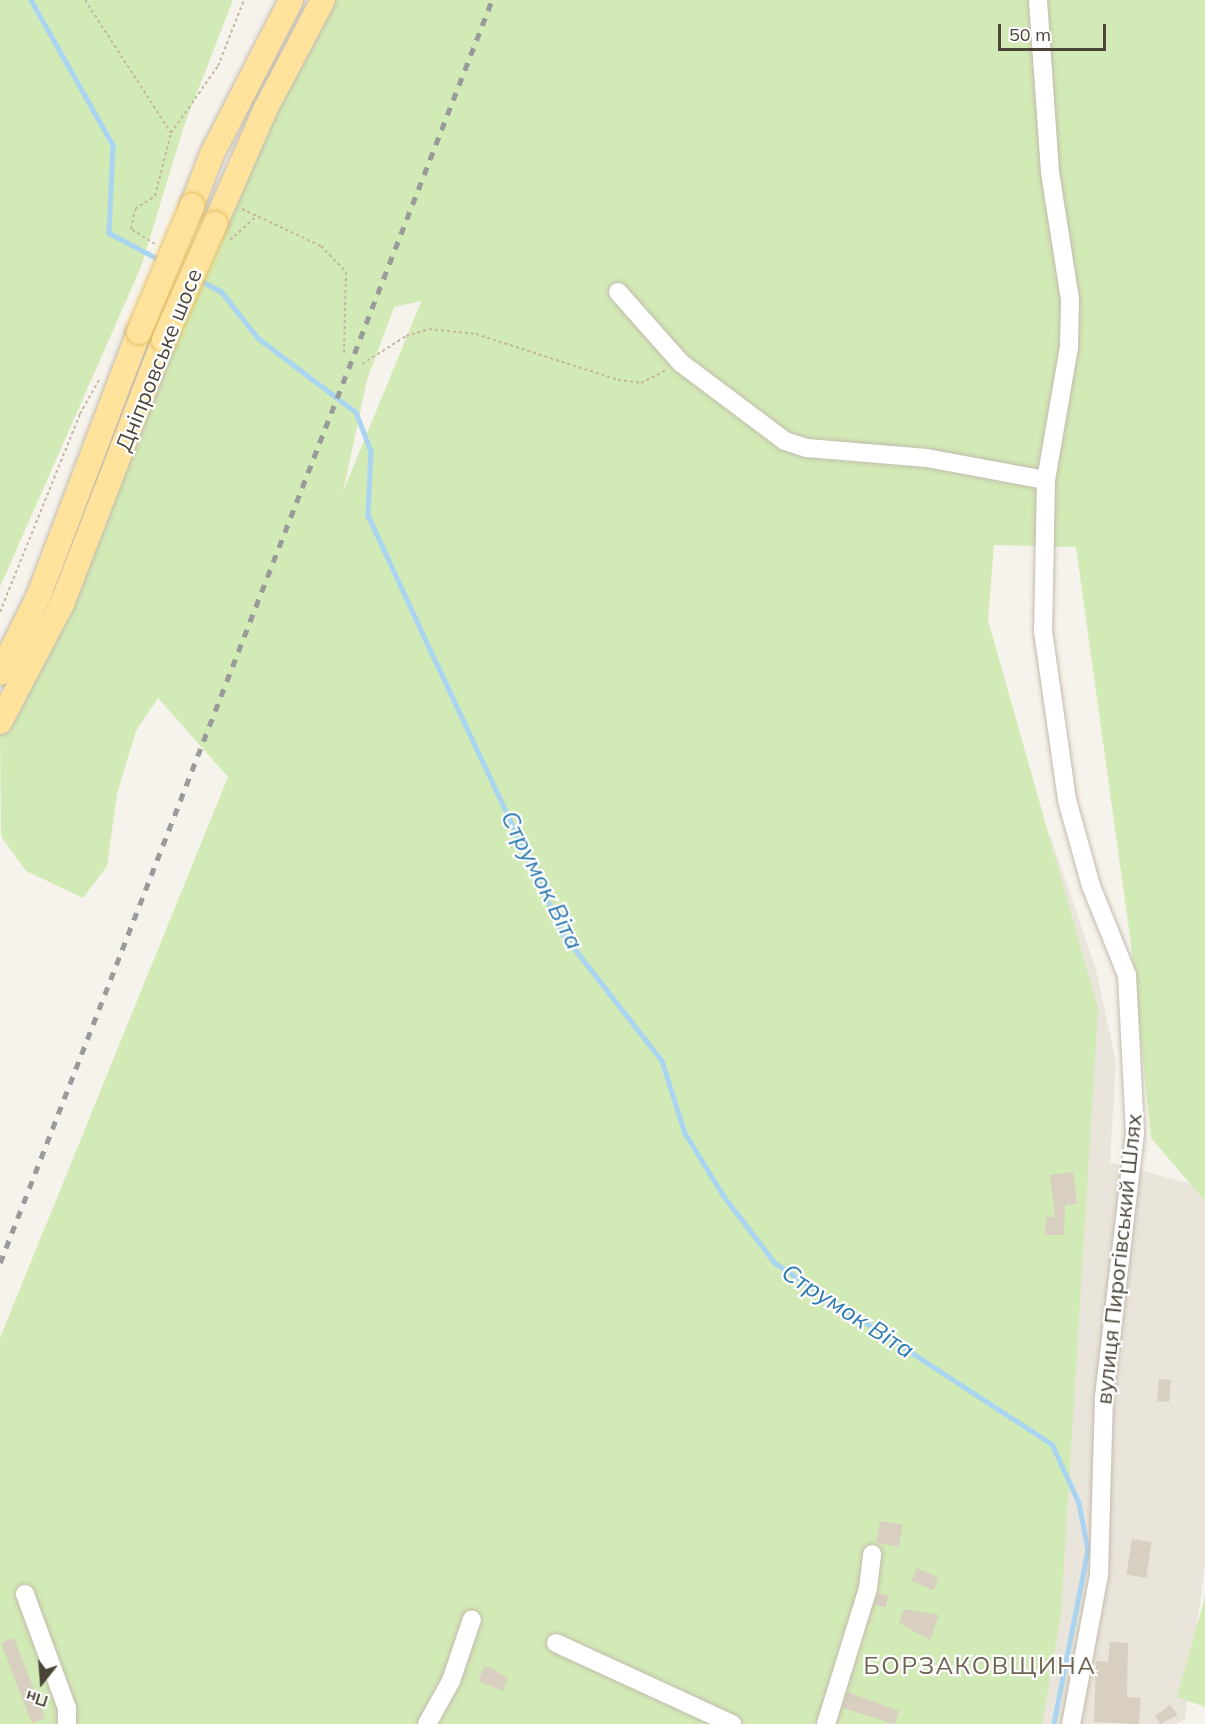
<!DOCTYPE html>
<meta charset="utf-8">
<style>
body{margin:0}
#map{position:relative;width:1205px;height:1724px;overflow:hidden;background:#f6f3ec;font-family:Mulish,sans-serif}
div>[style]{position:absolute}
.residential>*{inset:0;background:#eae5da}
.green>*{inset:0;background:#d2eab5}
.stream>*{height:4.5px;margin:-2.25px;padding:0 2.25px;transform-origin:2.25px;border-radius:2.25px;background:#a9d4f2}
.building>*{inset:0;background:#d8cfc1;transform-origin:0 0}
.path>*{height:2px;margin-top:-1px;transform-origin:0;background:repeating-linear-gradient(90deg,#c4b79f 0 3px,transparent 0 6px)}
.roads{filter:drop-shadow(0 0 2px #c2bbae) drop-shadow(0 0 2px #c2bbae)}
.minor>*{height:18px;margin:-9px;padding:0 9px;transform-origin:9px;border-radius:9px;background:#fff}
.major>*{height:24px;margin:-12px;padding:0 12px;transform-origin:12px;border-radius:12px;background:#ffe39c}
.rail>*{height:4.5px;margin-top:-2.25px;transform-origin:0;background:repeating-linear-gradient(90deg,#9a9a9a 0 8px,transparent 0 16px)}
.bridges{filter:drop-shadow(0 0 2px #e6c16a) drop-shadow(0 0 2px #e6c16a)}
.major-bridge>*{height:24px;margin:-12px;padding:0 12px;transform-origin:12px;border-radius:12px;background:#ffe39c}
span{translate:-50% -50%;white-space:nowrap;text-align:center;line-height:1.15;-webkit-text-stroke:4.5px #fff;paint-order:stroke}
.street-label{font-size:22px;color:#4b4439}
.water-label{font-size:24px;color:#2e7ab2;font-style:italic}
.neighbourhood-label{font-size:24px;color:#6e6250;letter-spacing:1.5px}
.north{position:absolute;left:12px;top:1652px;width:60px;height:60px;-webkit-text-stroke:4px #fff;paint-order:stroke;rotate:197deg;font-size:16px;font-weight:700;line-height:24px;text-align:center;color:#4b4439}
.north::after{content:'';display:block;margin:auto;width:21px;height:27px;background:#4b4439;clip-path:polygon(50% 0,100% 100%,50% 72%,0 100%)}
.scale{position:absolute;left:998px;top:24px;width:108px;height:27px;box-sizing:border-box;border:3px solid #4b4439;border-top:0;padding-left:8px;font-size:18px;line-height:21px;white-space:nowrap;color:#4b4439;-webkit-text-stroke:4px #fff;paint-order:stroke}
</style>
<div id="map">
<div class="residential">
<i style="clip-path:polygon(1051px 837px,1096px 970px,1116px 1062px,1110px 1162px,1202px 1187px,1205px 1195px,1205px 1564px,1185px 1719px,1176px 1724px,325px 1724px,1056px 1576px,1071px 1458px,981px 1315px,938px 861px)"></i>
</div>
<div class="green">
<i style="clip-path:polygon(0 0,233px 0,184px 126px,141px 267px,0 587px)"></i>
<i style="clip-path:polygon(evenodd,323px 0,1205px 0,1205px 1201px,1151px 1138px,1131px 944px,1076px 547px,994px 545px,988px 620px,1098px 1009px,1061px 1613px,1042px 1724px,0 1724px,0 1338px,228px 777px,158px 698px,136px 731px,117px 794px,107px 866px,83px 898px,26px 871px,1px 836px,0 722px,323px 0,421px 301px,421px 302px,343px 492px,367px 380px,394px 307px,421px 301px)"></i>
<i style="clip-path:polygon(1205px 1597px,1205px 1707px,1177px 1697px)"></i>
</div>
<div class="stream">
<i style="left:31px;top:0;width:167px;rotate:60.5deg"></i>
<i style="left:113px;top:145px;width:88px;rotate:92.6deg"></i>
<i style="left:109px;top:233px;width:60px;rotate:27.8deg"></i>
<i style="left:199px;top:280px;width:25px;rotate:27deg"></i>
<i style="left:221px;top:291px;width:60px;rotate:51.8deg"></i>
<i style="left:258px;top:338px;width:123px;rotate:37.1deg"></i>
<i style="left:356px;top:412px;width:42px;rotate:69deg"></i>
<i style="left:371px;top:451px;width:64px;rotate:92.7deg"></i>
<i style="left:368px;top:515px;width:164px;rotate:65.2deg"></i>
<i style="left:437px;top:664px;width:299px;rotate:64.9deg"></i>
<i style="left:564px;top:935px;width:160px;rotate:52.1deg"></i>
<i style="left:662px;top:1061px;width:76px;rotate:72.3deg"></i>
<i style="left:685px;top:1133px;width:73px;rotate:58.5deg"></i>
<i style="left:723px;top:1195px;width:86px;rotate:52.6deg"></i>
<i style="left:775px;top:1263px;width:331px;rotate:33.2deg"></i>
<i style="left:1052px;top:1444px;width:65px;rotate:65.4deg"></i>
<i style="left:1079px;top:1503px;width:48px;rotate:79.2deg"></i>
<i style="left:1088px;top:1550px;width:177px;rotate:101.1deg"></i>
</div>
<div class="building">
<i style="clip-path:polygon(1073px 1172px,1077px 1204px,1065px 1205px,1064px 1235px,1045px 1235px,1046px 1217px,1055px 1217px,1050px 1175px)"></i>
<i style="left:1159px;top:1379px;width:12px;height:22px;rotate:5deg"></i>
<i style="left:880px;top:1521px;width:23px;height:22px;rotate:10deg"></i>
<i style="left:1132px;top:1539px;width:20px;height:36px;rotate:9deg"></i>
<i style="left:917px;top:1568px;width:24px;height:14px;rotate:24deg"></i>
<i style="left:878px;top:1593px;width:11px;height:12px;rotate:15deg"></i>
<i style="clip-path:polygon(904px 1609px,939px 1615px,930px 1640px,899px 1623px)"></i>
<i style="left:14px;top:1638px;width:86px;height:14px;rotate:69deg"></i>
<i style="clip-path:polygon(1110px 1642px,1128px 1643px,1127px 1697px,1141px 1698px,1139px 1724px,1094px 1722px,1096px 1661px,1108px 1662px)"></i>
<i style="clip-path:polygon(485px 1665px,508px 1678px,503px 1691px,478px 1681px)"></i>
<i style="clip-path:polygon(848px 1692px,899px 1711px,895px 1724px,843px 1708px)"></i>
<i style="clip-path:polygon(1170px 1705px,1178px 1715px,1160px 1724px,1155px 1716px)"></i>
</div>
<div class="path">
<i style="left:85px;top:0;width:158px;rotate:57.1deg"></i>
<i style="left:242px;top:209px;width:87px;rotate:25.1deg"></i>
<i style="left:321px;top:246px;width:36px;rotate:46deg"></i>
<i style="left:346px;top:272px;width:84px;rotate:91.4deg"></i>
<i style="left:230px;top:240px;width:36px;rotate:-42deg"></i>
<i style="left:155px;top:244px;width:28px;rotate:-148deg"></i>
<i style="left:131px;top:229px;width:20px;rotate:-79deg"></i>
<i style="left:135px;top:209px;width:24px;rotate:-33deg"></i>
<i style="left:155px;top:196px;width:65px;rotate:-75.7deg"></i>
<i style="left:171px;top:133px;width:82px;rotate:-55deg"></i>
<i style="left:218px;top:66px;width:71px;rotate:-68.5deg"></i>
<i style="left:362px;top:364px;width:52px;rotate:-32.5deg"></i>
<i style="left:406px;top:336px;width:24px;rotate:-17deg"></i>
<i style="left:429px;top:329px;width:47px;rotate:6.1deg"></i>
<i style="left:476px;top:334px;width:149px;rotate:17.9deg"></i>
<i style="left:618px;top:380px;width:23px;rotate:7deg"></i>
<i style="left:641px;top:383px;width:27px;rotate:-27deg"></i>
<i style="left:0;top:612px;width:214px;rotate:-68deg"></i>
<i style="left:80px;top:414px;width:39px;rotate:-61deg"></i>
</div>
<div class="roads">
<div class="minor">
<i style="left:1038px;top:0;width:172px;rotate:86deg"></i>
<i style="left:1050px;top:172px;width:130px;rotate:81.1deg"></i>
<i style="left:1070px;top:300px;width:47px;rotate:91.2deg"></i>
<i style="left:1069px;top:347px;width:135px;rotate:99.8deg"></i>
<i style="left:1046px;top:480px;width:151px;rotate:91.1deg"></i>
<i style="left:1043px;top:631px;width:171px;rotate:81.9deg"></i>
<i style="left:1067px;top:800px;width:89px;rotate:74.4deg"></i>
<i style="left:1091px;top:886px;width:96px;rotate:68deg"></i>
<i style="left:1127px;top:975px;width:158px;rotate:87.1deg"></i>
<i style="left:1135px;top:1133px;width:265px;rotate:96.7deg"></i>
<i style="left:1104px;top:1396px;width:179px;rotate:91.6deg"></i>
<i style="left:1099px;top:1575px;width:152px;rotate:100.6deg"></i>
<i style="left:618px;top:292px;width:95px;rotate:48.4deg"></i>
<i style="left:681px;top:363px;width:130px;rotate:36.9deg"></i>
<i style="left:785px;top:441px;width:23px;rotate:18deg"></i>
<i style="left:807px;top:448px;width:120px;rotate:4.8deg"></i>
<i style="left:927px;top:458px;width:121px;rotate:10.5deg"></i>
<i style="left:25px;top:1594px;width:121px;rotate:69.8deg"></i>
<i style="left:67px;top:1708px;width:16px;rotate:90deg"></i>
<i style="left:556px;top:1643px;width:194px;rotate:24.7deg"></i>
<i style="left:427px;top:1724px;width:49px;rotate:-60.8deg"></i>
<i style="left:451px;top:1681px;width:65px;rotate:-71.3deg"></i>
<i style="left:826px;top:1724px;width:142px;rotate:-72.8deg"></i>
<i style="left:868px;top:1588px;width:34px;rotate:-83deg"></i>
</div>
<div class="major">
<i style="left:192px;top:206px;width:56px;rotate:-69deg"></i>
<i style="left:212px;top:154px;width:173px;rotate:-62.8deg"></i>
<i style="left:215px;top:224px;width:127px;rotate:-66.3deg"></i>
<i style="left:266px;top:108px;width:122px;rotate:-62.2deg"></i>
<i style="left:0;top:673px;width:87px;rotate:-63.4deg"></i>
<i style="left:39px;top:595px;width:281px;rotate:-69.2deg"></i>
<i style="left:0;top:722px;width:133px;rotate:-62.3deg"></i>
<i style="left:62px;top:604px;width:283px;rotate:-68.9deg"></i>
</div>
</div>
<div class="rail">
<i style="left:0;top:1263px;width:1355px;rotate:-68.72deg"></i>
</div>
<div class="bridges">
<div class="major-bridge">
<i style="left:139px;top:332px;width:137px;rotate:-67.2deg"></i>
<i style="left:164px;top:340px;width:127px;rotate:-66.3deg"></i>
</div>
</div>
<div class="street-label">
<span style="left:159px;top:360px;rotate:-68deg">Дніпровське шосе</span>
<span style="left:1119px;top:1259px;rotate:-84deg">вулиця Пирогівський Шлях</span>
</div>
<div class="water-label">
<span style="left:542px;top:880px;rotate:63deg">Струмок Віта</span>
<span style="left:848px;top:1311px;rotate:33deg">Струмок Віта</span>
</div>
<div class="neighbourhood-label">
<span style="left:980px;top:1666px">БОРЗАКОВЩИНА</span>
</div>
<div class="north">Пн</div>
<div class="scale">50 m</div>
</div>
